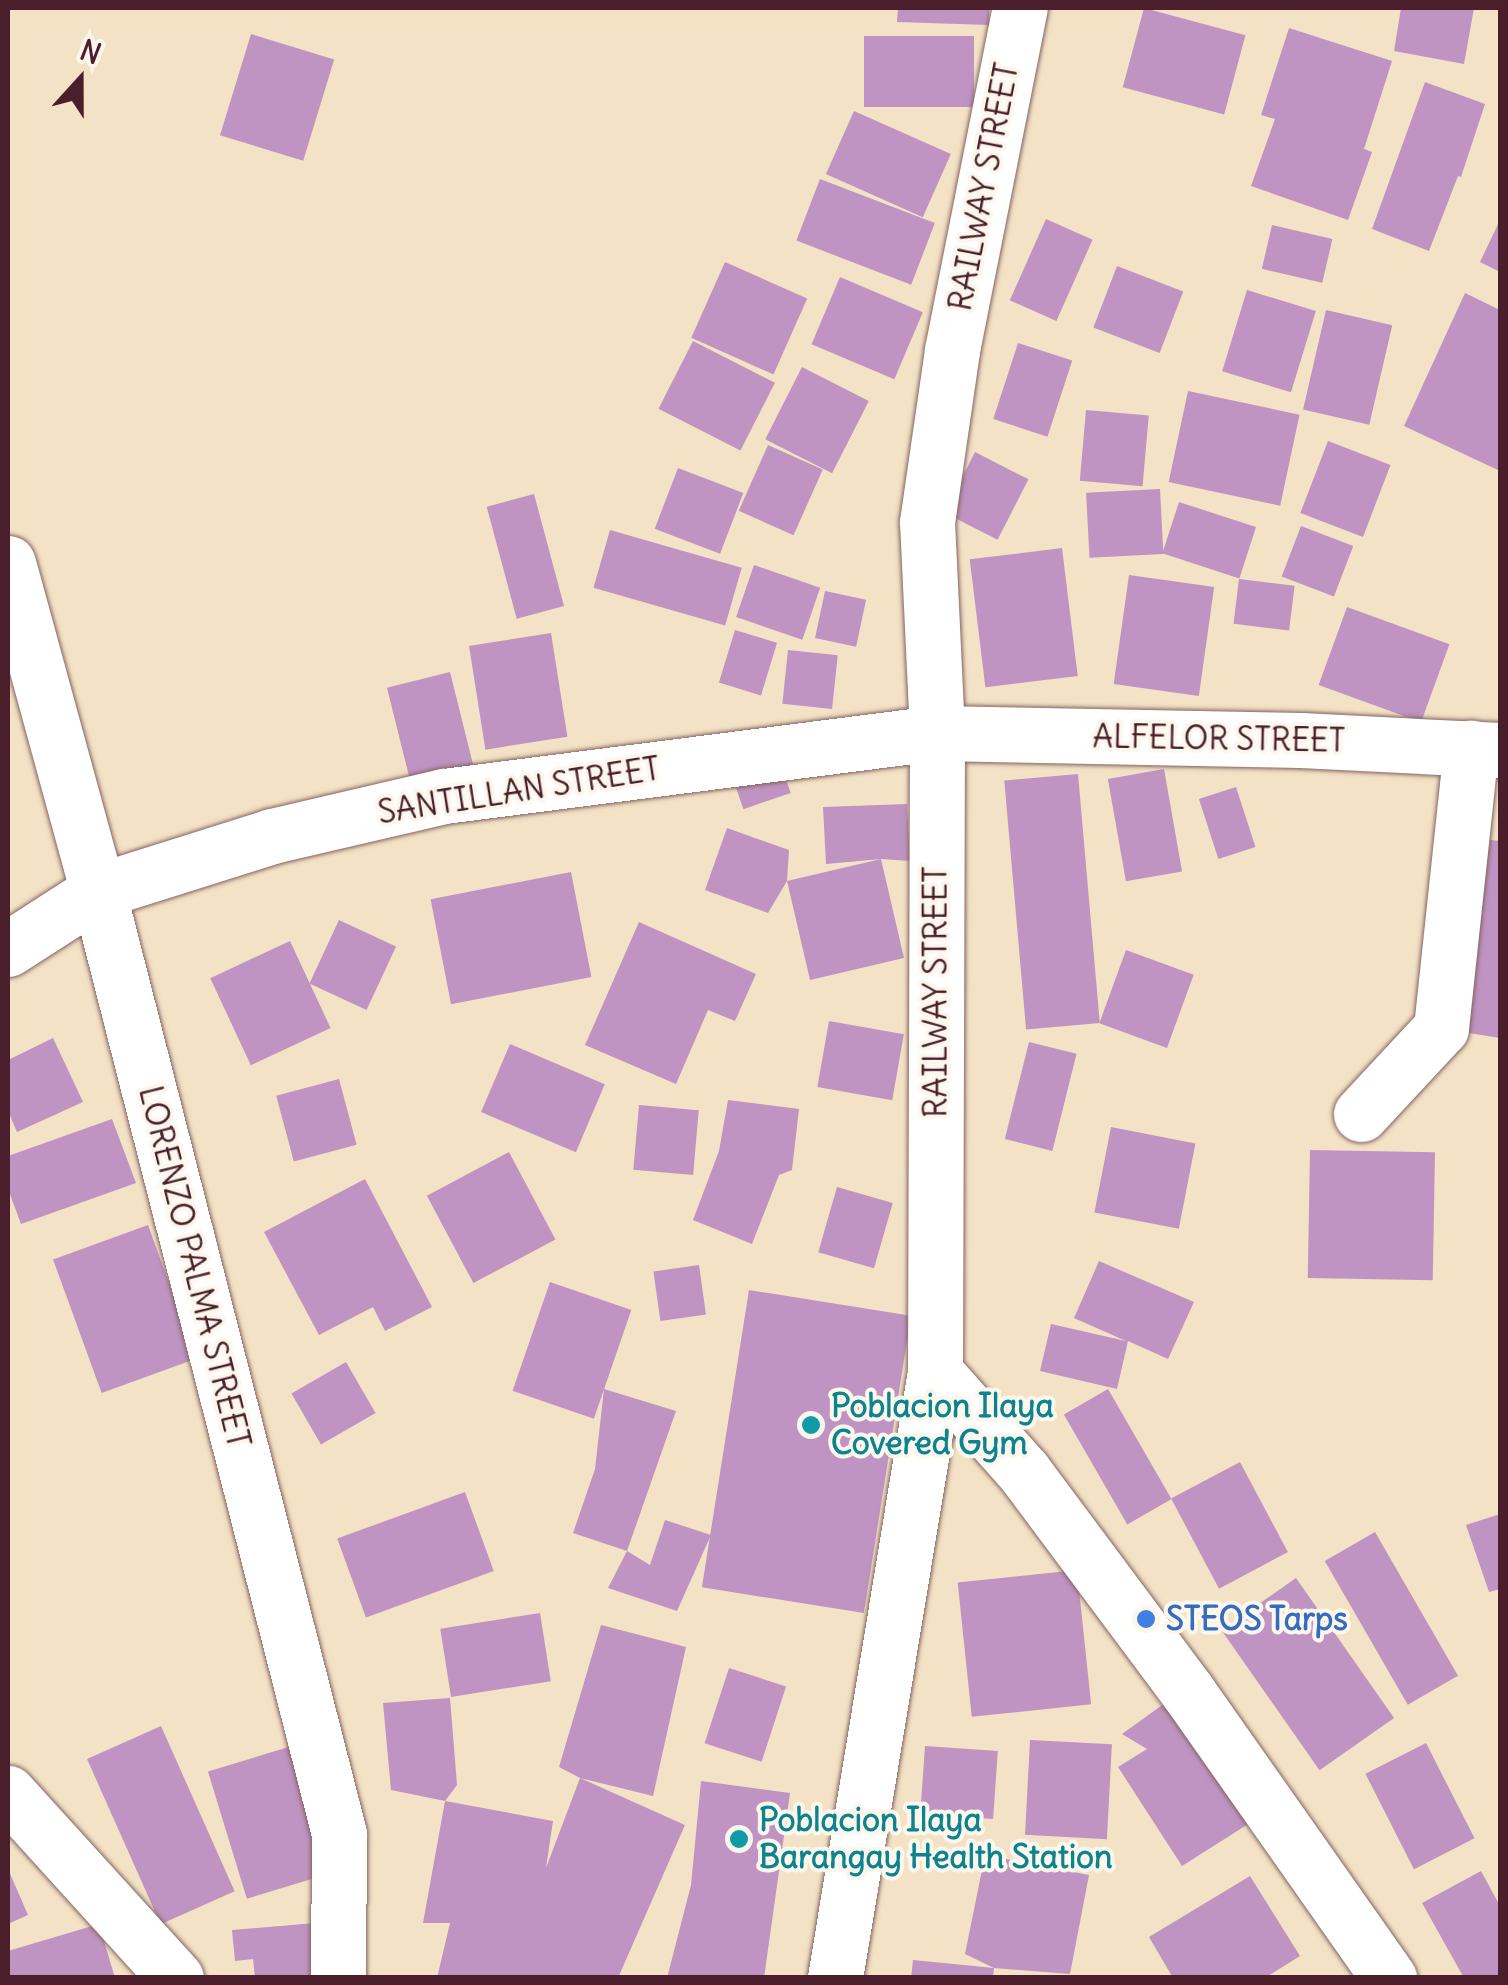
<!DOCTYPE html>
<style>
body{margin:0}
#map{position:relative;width:1508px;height:1985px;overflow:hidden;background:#f3e2c5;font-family:Delius,sans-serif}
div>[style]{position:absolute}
.building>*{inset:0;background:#bf94c2;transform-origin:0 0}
.roads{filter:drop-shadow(0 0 2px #856361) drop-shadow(0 0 2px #856361)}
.minor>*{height:55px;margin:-27.5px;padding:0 27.5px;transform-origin:27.5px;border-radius:27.5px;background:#fff}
.major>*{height:55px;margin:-27.5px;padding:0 27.5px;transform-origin:27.5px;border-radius:27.5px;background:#fff}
.dots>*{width:28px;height:28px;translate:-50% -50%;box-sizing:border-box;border:5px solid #fbf7ec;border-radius:50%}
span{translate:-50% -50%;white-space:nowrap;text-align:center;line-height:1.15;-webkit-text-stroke:8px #fbf7ec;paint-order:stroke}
.street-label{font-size:32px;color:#4a1f2b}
.culture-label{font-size:32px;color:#0d838f;font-weight:700}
.left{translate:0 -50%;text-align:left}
.shop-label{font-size:32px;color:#366cbe;font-weight:700}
.frame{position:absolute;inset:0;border:10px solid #4a1f2b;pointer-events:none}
.north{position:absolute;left:30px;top:30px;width:100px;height:100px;-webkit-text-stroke:8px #fbf7ec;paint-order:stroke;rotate:21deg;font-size:28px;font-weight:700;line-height:40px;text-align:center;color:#4a1f2b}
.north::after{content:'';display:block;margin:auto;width:35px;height:45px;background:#4a1f2b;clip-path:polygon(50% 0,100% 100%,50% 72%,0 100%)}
</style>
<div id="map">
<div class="building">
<i style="clip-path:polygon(898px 8px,989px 8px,989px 25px,897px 22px)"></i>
<i style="left:1144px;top:8px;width:105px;height:82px;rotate:15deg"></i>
<i style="clip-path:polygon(1401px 8px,1474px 8px,1464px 64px,1394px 51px)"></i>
<i style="clip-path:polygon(1289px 28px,1392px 61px,1364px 149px,1372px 152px,1348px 220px,1251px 186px,1275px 119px,1261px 115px)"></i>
<i style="left:251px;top:34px;width:87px;height:106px;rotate:17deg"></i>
<i style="left:864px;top:36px;width:110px;height:71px"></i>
<i style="clip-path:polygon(1425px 82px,1485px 104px,1461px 177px,1458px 176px,1429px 251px,1372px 229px)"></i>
<i style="left:854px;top:111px;width:106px;height:69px;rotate:24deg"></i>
<i style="left:820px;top:179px;width:123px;height:66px;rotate:21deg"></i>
<i style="left:1046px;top:219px;width:51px;height:89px;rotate:24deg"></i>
<i style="clip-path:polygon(1500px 220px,1500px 272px,1480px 262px)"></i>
<i style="left:1272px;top:225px;width:62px;height:45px;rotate:13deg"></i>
<i style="left:725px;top:262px;width:90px;height:83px;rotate:24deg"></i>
<i style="left:1117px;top:266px;width:71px;height:66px;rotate:21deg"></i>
<i style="left:840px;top:277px;width:90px;height:73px;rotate:23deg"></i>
<i style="left:1247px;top:290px;width:72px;height:85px;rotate:17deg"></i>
<i style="clip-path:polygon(1465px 293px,1500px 310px,1500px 471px,1404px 426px)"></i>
<i style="left:1326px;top:310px;width:68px;height:102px;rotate:13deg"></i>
<i style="left:693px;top:341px;width:92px;height:76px;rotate:27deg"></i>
<i style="left:1018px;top:343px;width:57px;height:80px;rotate:18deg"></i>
<i style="left:802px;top:367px;width:75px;height:81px;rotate:27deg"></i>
<i style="left:1188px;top:391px;width:114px;height:93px;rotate:12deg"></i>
<i style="left:1086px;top:410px;width:63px;height:71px;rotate:5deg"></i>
<i style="left:1328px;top:441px;width:67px;height:77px;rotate:21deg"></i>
<i style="left:768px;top:445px;width:60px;height:72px;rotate:24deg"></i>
<i style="left:975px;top:452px;width:60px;height:68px;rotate:27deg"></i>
<i style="left:678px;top:468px;width:70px;height:65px;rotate:21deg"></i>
<i style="left:1160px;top:489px;width:65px;height:74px;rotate:87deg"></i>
<i style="left:534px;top:494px;width:116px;height:49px;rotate:75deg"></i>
<i style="left:1179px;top:502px;width:81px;height:54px;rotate:18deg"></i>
<i style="left:1301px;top:526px;width:56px;height:54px;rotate:21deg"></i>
<i style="left:610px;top:530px;width:137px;height:60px;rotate:16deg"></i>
<i style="left:1062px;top:548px;width:129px;height:93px;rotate:83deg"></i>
<i style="left:754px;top:565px;width:70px;height:55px;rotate:19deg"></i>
<i style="left:1129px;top:575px;width:86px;height:110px;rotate:8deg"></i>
<i style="left:1239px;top:579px;width:56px;height:45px;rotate:7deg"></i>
<i style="left:825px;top:591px;width:42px;height:48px;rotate:12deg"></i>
<i style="left:1347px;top:607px;width:109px;height:83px;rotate:20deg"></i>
<i style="left:735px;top:630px;width:44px;height:55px;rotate:17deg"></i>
<i style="left:551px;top:633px;width:105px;height:83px;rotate:81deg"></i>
<i style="left:788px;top:650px;width:50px;height:54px;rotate:6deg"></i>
<i style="left:450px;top:672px;width:98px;height:65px;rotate:76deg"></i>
<i style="left:778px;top:756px;width:39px;height:50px;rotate:71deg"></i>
<i style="left:1164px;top:769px;width:104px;height:57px;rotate:80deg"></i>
<i style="left:1078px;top:774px;width:250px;height:74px;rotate:85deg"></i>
<i style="left:1236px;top:787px;width:63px;height:39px;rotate:72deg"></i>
<i style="clip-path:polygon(907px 804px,910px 861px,881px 859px,904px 958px,810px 980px,787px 881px,881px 859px,826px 864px,823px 807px)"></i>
<i style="clip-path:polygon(727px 828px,789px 850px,787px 881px,768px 913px,705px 890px)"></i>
<i style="clip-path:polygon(1490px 840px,1500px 841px,1500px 1038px,1463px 1032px)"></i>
<i style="left:571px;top:872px;width:107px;height:143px;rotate:79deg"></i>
<i style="left:339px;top:920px;width:63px;height:70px;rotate:25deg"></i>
<i style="clip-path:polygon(639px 922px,756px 974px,735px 1021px,708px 1010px,676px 1084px,585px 1045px)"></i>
<i style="left:290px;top:941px;width:96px;height:88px;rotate:65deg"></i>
<i style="left:1126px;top:950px;width:72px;height:78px;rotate:20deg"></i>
<i style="left:829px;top:1021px;width:76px;height:67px;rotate:10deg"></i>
<i style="clip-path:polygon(53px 1038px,83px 1102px,17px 1132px,8px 1111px,8px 1060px)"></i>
<i style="left:1029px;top:1042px;width:49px;height:100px;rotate:14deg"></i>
<i style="left:510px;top:1044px;width:103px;height:74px;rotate:23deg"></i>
<i style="left:339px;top:1079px;width:68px;height:65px;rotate:75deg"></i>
<i style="clip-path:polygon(728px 1100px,799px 1109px,792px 1170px,779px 1175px,752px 1244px,693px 1220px,719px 1151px)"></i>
<i style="left:639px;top:1105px;width:60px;height:65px;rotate:5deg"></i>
<i style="clip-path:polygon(112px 1119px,136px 1183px,21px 1224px,8px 1189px,8px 1156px)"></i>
<i style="left:1111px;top:1127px;width:86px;height:87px;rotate:11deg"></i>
<i style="left:1310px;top:1150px;width:125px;height:128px;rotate:1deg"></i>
<i style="left:509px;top:1152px;width:99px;height:93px;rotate:62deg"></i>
<i style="clip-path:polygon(365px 1179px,432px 1307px,385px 1331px,373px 1307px,319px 1335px,264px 1232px)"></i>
<i style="left:837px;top:1187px;width:58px;height:68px;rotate:16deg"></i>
<i style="left:148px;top:1225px;width:142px;height:101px;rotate:70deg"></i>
<i style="clip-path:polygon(1099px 1261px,1194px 1302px,1168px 1359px,1128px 1341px,1117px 1389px,1040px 1371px,1051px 1324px,1126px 1341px,1074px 1318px)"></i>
<i style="left:699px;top:1265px;width:50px;height:46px;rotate:82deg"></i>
<i style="left:550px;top:1282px;width:86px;height:115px;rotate:19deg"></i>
<i style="left:749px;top:1290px;width:164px;height:301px;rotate:9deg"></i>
<i style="left:346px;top:1362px;width:59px;height:63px;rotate:60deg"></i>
<i style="clip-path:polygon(604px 1389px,676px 1411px,627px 1551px,573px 1533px,595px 1469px)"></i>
<i style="left:1108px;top:1389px;width:127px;height:51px;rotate:60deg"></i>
<i style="left:1240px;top:1462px;width:102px;height:78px;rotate:62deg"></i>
<i style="left:465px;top:1492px;width:84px;height:136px;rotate:70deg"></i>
<i style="clip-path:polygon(1500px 1514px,1500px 1589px,1489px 1592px,1466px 1525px)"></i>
<i style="clip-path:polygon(665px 1520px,711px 1535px,677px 1611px,608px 1588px,627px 1551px,650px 1565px)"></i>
<i style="left:1375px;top:1532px;width:166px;height:58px;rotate:60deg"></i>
<i style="left:1077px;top:1570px;width:135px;height:120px;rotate:84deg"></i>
<i style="left:1296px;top:1578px;width:171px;height:91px;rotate:55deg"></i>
<i style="left:540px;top:1613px;width:69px;height:101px;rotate:81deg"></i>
<i style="clip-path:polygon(601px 1625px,686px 1647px,653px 1796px,580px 1778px,559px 1767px)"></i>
<i style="left:729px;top:1668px;width:60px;height:79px;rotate:18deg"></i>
<i style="clip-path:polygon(450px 1698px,457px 1785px,445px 1801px,391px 1790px,383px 1703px)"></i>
<i style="clip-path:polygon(1172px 1698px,1253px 1821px,1182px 1866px,1118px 1767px,1147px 1749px,1122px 1734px)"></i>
<i style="left:161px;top:1726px;width:181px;height:81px;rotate:66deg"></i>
<i style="left:1030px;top:1740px;width:82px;height:95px;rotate:3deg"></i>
<i style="left:1426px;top:1743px;width:107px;height:68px;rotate:63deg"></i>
<i style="left:295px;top:1745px;width:133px;height:91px;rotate:73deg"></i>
<i style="left:925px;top:1746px;width:73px;height:68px;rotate:4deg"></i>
<i style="clip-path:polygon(580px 1778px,685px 1825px,618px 1978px,437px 1978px,450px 1923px,423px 1923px,445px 1801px,553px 1821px,546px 1868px)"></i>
<i style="clip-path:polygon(701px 1781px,790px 1793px,764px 1978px,667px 1978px,691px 1885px)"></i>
<i style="clip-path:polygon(985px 1855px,1089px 1875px,1070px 1974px,994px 1968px,965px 1954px)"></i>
<i style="clip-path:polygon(8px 1869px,28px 1915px,8px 1924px)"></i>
<i style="clip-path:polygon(1481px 1871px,1500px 1906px,1500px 1978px,1464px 1978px,1422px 1903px)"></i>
<i style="clip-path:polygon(1250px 1876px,1300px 1956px,1265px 1978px,1173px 1978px,1149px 1937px)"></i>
<i style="clip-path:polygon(315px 1923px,320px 1978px,255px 1978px,253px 1959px,235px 1961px,232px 1930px)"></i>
<i style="clip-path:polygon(99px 1924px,115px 1978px,8px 1978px,8px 1951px)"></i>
<i style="clip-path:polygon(913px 1960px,994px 1968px,993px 1978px,911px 1978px)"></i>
</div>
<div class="roads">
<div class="minor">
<i style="left:937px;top:733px;width:364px;rotate:1.1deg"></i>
<i style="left:1301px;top:740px;width:199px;rotate:2.9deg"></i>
<i style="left:98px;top:891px;width:973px;rotate:75.66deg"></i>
<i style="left:339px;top:1834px;width:144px;rotate:90.4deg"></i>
<i style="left:1361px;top:1114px;width:117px;rotate:-47.1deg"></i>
<i style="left:1441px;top:1028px;width:282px;rotate:-83.9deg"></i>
<i style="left:935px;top:1372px;width:134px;rotate:48.3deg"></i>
<i style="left:1024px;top:1472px;width:274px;rotate:53.3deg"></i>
<i style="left:1188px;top:1692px;width:350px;rotate:54.9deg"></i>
<i style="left:8px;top:1793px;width:250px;rotate:47.8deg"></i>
<i style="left:835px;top:1978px;width:614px;rotate:-80.63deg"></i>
<i style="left:935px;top:1372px;width:639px;rotate:-89.82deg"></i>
<i style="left:937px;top:733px;width:211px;rotate:-92.7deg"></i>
<i style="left:927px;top:522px;width:174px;rotate:-81.7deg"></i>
<i style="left:952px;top:350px;width:349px;rotate:-78.8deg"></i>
</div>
<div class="major">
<i style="left:8px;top:563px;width:340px;rotate:74.7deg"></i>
<i style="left:8px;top:949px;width:107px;rotate:-32.8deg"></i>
<i style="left:98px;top:891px;width:182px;rotate:-17.5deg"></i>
<i style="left:272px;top:836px;width:177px;rotate:-13.1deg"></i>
<i style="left:444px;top:796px;width:497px;rotate:-7.3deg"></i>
</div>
</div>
<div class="dots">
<i style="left:811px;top:1425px;background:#0f9aa8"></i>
<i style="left:1146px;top:1619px;background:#3f7fe0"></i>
<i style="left:739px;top:1839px;background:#0f9aa8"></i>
</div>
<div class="street-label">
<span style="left:984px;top:187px;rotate:-79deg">RAILWAY STREET</span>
<span style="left:1219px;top:739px;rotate:1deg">ALFELOR STREET</span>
<span style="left:519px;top:791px;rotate:-9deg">SANTILLAN STREET</span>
<span style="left:936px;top:992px;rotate:-90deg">RAILWAY STREET</span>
<span style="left:194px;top:1267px;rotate:76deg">LORENZO PALMA STREET</span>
</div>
<div class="culture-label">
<span class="left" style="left:831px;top:1425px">Poblacion Ilaya<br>Covered Gym</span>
<span class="left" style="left:759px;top:1839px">Poblacion Ilaya<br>Barangay Health Station</span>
</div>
<div class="shop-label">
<span class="left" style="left:1166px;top:1619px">STEOS Tarps</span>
</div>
<div class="frame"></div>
<div class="north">N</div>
</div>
